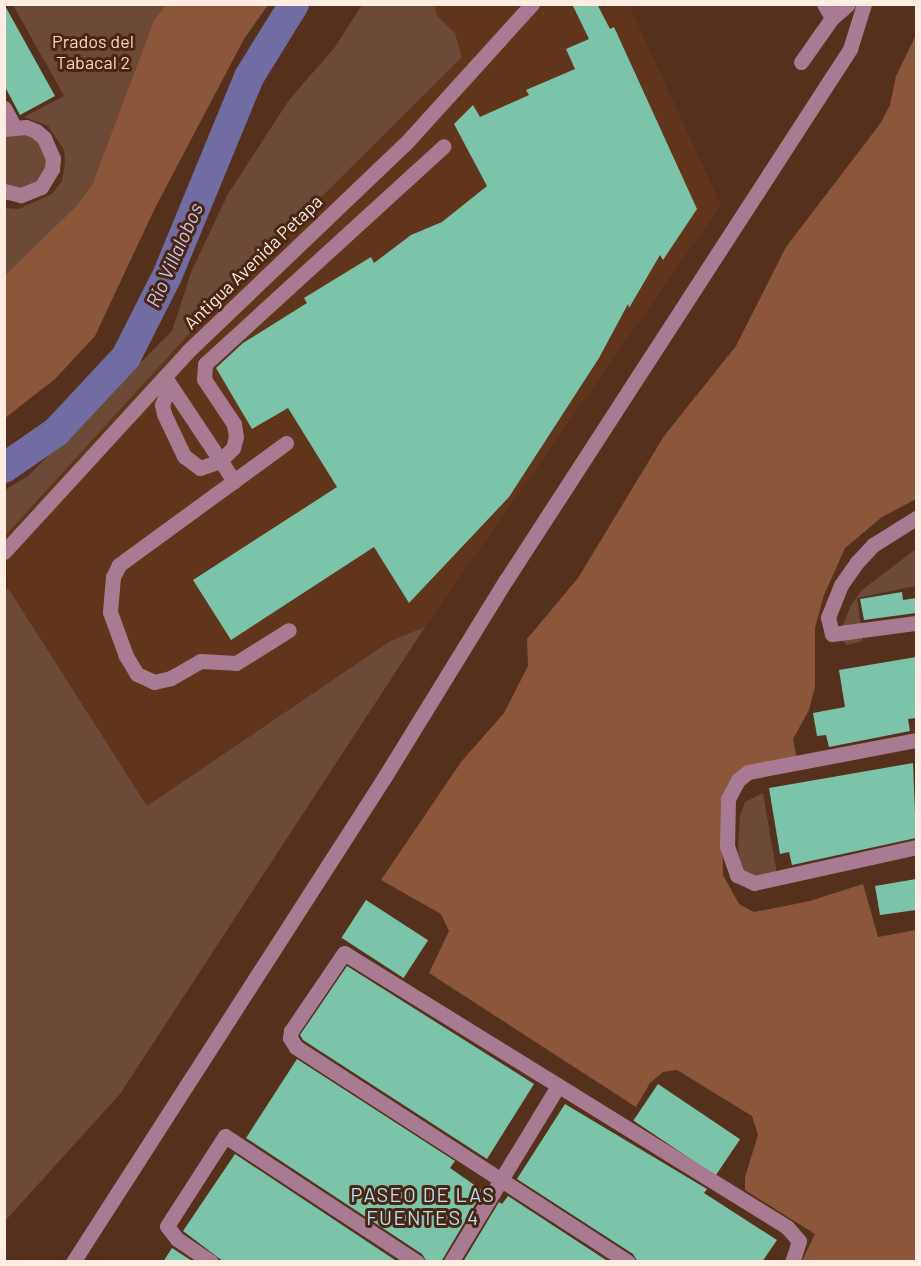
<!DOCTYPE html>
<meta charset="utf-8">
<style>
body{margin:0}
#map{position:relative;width:921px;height:1266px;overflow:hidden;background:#55301c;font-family:Barlow,sans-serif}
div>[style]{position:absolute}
.built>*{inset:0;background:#60351c}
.green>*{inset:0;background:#6d4937}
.forest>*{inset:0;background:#8c563a}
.river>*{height:30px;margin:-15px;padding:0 15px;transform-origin:15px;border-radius:15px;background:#716ca2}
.building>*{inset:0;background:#7cc4a9;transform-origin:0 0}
.minor>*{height:15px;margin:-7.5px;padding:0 7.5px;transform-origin:7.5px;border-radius:7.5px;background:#a97b92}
span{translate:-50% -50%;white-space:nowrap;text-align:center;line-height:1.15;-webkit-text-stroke:6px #4a2612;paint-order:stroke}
.park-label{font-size:18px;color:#f6d4c3}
.street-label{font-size:18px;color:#ffece2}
.water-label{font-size:20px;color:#c7c4f4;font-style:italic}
.neighbourhood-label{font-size:20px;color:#b0e1f8;letter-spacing:1.5px}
.frame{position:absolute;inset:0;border:6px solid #ffece2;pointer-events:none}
</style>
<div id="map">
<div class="built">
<i style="clip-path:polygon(435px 5px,629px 5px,721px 205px,425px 627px,389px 641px,147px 806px,8px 588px,5px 536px,239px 279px,462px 57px,455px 33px,437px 16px)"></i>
</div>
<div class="green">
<i style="clip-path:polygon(13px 5px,166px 5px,154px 20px,92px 185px,76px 206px,5px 275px,5px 208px,19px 209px,52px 194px,62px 181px,65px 163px,64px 150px,48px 126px,24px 117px,64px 96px)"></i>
<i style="clip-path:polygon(362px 5px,435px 5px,437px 16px,455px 33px,462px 57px,239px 279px,5px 536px,5px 490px,28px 476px,172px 331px,192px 270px,228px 194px,289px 100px,335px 47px)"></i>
<i style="clip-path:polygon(33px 132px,50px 159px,37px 187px,5px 189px,5px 133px)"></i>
<i style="clip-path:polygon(916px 549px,916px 586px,857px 598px,863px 641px,847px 645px,841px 639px,842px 627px,851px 605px,862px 590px)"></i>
<i style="clip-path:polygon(8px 588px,147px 806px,390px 641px,425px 627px,120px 1094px,5px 1221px,4px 591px)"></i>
<i style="clip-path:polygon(763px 793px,778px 880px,768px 883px,740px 869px,738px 850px,740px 816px,745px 802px)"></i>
</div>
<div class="forest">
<i style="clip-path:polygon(166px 5px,268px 5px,244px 39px,155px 208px,95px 336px,55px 379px,5px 418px,5px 275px,76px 206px,92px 185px,154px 20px)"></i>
<i style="clip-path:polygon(916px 35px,916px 499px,882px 517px,845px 548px,824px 595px,815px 628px,815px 687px,809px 710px,793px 739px,797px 759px,768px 761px,722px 801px,723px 875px,739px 904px,754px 912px,810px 901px,863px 884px,878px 937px,916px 930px,916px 1261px,802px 1261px,815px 1234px,745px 1190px,745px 1177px,758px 1135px,752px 1116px,677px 1070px,663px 1072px,650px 1083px,636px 1107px,429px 973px,449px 931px,441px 914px,381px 880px,461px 762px,504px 713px,528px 666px,527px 639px,578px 578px,664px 436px,736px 346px,786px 247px,880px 124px,890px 105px,896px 76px)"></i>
</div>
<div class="river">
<i style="left:4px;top:468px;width:63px;rotate:-34.7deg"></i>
<i style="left:56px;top:432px;width:103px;rotate:-47deg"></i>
<i style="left:126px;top:357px;width:91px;rotate:-63.2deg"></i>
<i style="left:167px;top:276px;width:215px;rotate:-67.6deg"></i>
<i style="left:249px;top:77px;width:86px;rotate:-58.3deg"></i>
</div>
<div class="building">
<i style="clip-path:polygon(4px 4px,55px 96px,20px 115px,4px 85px)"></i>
<i style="clip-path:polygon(572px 4px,597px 4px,610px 29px,614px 27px,697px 209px,663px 260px,660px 255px,629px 308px,628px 304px,599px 358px,509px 497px,409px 603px,374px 547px,231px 640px,193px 580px,337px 487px,288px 408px,252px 429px,216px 368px,243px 343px,307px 303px,304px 298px,371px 257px,374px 263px,411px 235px,442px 222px,487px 186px,454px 124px,473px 105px,480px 117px,529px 95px,526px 90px,575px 69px,566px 49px,589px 39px)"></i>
<i style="clip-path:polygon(902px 592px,903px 600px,916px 598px,916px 613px,864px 620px,860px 599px)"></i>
<i style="clip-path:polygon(916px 657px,916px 718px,908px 719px,910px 731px,829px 747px,826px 735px,817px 736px,813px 713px,845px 707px,839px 670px)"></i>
<i style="clip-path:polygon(913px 763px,916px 838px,792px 865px,789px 852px,780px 854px,769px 788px)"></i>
<i style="clip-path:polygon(916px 879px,916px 910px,880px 915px,875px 886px)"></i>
<i style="left:366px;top:900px;width:74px;height:45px;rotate:33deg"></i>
<i style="clip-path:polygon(347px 966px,534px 1084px,487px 1159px,303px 1040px,300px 1035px)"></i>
<i style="clip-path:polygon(297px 1059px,455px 1161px,450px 1168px,483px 1191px,441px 1262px,427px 1262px,422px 1254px,246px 1138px)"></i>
<i style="left:658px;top:1084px;width:99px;height:44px;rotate:34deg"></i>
<i style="clip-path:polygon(565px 1104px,707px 1189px,704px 1193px,777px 1240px,762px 1262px,638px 1262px,633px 1254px,517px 1179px)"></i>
<i style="clip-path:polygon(235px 1154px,398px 1262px,224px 1262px,183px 1231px)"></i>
<i style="clip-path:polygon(508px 1196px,609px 1262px,463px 1262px,499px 1202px,502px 1204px)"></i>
<i style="clip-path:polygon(172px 1248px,192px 1261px,192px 1262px,163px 1262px)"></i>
</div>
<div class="minor">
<i style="left:824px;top:4px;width:16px;rotate:60deg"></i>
<i style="left:832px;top:18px;width:21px;rotate:-41deg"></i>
<i style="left:801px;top:62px;width:54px;rotate:-54.8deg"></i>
<i style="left:4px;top:108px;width:21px;rotate:61deg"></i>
<i style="left:4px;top:129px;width:22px;rotate:-5deg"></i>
<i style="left:26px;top:127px;width:11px;rotate:22deg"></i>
<i style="left:36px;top:131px;width:11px;rotate:41deg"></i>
<i style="left:44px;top:138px;width:22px;rotate:66deg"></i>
<i style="left:53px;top:158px;width:11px;rotate:95deg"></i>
<i style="left:52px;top:169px;width:21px;rotate:121deg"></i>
<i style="left:41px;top:187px;width:22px;rotate:158deg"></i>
<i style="left:21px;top:195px;width:17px;rotate:-167deg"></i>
<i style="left:166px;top:379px;width:123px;rotate:56.3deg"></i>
<i style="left:169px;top:386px;width:20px;rotate:110deg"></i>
<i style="left:162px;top:405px;width:9px;rotate:77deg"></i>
<i style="left:164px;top:414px;width:47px;rotate:64.5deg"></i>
<i style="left:184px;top:456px;width:20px;rotate:37deg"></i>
<i style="left:200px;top:468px;width:21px;rotate:-19deg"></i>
<i style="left:220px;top:461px;width:18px;rotate:-45deg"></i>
<i style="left:233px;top:448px;width:11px;rotate:-75deg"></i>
<i style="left:236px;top:437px;width:13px;rotate:-99deg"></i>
<i style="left:234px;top:424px;width:54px;rotate:-123.7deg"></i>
<i style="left:204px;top:379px;width:15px;rotate:-86deg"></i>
<i style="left:205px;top:364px;width:323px;rotate:-42.4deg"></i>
<i style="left:286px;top:443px;width:207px;rotate:143.9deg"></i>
<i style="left:119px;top:565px;width:13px;rotate:117deg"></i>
<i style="left:113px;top:577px;width:35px;rotate:95deg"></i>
<i style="left:110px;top:612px;width:47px;rotate:70deg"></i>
<i style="left:126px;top:656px;width:21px;rotate:59deg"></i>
<i style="left:137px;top:674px;width:19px;rotate:25deg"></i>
<i style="left:154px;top:682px;width:17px;rotate:-13deg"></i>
<i style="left:171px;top:678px;width:34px;rotate:-30deg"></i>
<i style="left:200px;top:661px;width:36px;rotate:3deg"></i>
<i style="left:236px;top:663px;width:62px;rotate:-31.9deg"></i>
<i style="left:916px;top:518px;width:51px;rotate:147.9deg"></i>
<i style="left:873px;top:545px;width:23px;rotate:133deg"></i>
<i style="left:857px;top:562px;width:28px;rotate:125deg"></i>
<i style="left:841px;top:585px;width:35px;rotate:112deg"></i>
<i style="left:828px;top:617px;width:17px;rotate:77deg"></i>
<i style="left:832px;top:634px;width:85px;rotate:-7.5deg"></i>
<i style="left:4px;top:552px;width:271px;rotate:-47.5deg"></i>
<i style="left:187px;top:352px;width:301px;rotate:-43.7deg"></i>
<i style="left:405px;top:144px;width:189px;rotate:-47.8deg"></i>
<i style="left:916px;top:740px;width:171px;rotate:169.2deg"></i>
<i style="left:748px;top:772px;width:13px;rotate:141deg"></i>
<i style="left:738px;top:780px;width:21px;rotate:118deg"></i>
<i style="left:728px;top:799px;width:47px;rotate:91.2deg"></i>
<i style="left:727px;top:846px;width:31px;rotate:71deg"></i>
<i style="left:737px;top:875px;width:19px;rotate:25deg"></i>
<i style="left:754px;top:883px;width:166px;rotate:-12.5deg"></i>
<i style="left:73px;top:1262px;width:575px;rotate:-57.28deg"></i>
<i style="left:384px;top:778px;width:233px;rotate:-58.4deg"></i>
<i style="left:506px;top:580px;width:633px;rotate:-57.06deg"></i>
<i style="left:850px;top:49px;width:47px;rotate:-72.7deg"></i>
<i style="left:211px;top:1262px;width:41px;rotate:-145.9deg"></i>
<i style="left:177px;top:1239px;width:16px;rotate:-128deg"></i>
<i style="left:167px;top:1226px;width:107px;rotate:-57.2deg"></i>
<i style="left:225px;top:1136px;width:230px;rotate:33.3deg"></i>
<i style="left:451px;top:1262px;width:206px;rotate:-58.7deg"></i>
<i style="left:628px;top:1262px;width:396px;rotate:-147.1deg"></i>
<i style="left:296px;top:1047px;width:11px;rotate:-124deg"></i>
<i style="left:290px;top:1038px;width:7px;rotate:-82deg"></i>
<i style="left:291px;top:1031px;width:94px;rotate:-55.8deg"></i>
<i style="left:344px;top:953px;width:521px;rotate:31.74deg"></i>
<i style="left:787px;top:1227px;width:18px;rotate:49deg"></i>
<i style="left:799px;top:1241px;width:22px;rotate:108deg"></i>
</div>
<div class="park-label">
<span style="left:93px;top:52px">Prados del<br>Tabacal 2</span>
</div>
<div class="street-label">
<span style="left:253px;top:262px;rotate:-44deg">Antigua Avenida Petapa</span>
</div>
<div class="water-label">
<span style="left:174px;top:255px;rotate:-66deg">Río Villalobos</span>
</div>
<div class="neighbourhood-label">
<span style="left:423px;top:1206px">PASEO DE LAS<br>FUENTES 4</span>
</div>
<div class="frame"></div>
</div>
